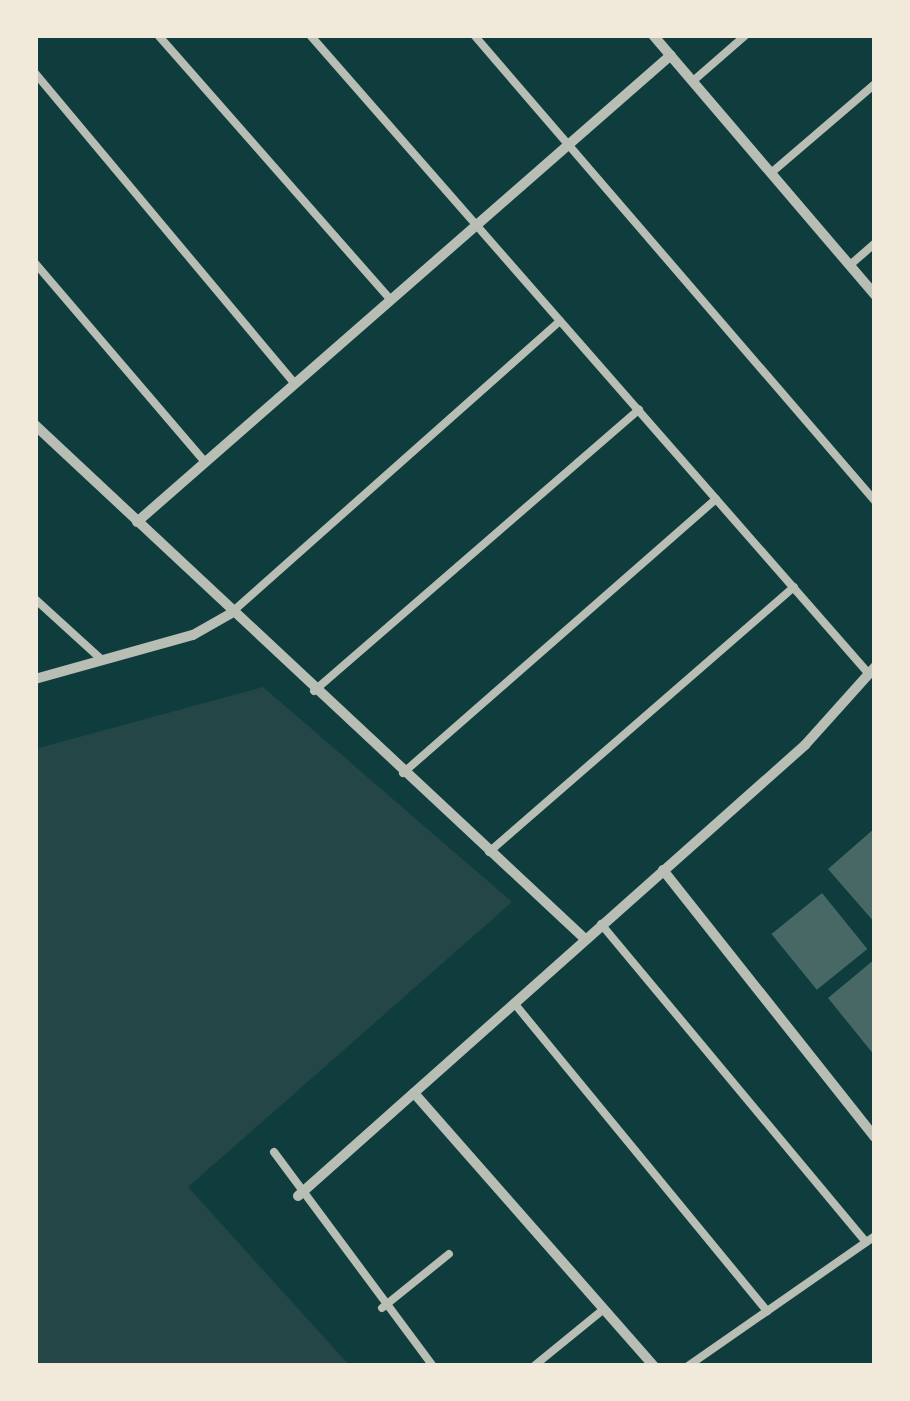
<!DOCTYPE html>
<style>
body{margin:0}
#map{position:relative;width:910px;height:1401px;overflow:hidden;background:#0f3d3e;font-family:"Titillium Web",sans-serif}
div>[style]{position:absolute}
.green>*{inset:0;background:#244646}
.building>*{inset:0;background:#486865;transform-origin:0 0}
.service>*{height:8px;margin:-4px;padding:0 4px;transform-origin:4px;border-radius:4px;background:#b8beb3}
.minor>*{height:10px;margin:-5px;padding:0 5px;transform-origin:5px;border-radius:5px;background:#b8beb3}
span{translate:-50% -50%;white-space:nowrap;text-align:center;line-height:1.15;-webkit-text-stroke:9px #f1e9da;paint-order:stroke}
.frame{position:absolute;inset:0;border:38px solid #f1e9da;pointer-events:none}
</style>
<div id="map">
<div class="green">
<i style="clip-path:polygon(263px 687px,512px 902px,188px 1187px,350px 1366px,35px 1366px,35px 749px)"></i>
</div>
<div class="building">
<i style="clip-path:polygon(875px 828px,875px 923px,828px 869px)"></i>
<i style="left:822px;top:893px;width:72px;height:65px;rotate:51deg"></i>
<i style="clip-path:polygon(875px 959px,875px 1056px,828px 998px)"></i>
</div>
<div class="service">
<i style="left:158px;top:35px;width:351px;rotate:48.7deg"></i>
<i style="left:310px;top:35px;width:849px;rotate:48.82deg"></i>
<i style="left:474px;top:35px;width:615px;rotate:49.29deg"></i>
<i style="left:35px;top:73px;width:404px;rotate:50.1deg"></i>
<i style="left:693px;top:81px;width:70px;rotate:-41deg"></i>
<i style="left:771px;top:173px;width:137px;rotate:-40.6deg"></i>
<i style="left:35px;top:263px;width:260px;rotate:49.5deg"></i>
<i style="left:850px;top:265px;width:33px;rotate:-41deg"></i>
<i style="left:35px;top:599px;width:91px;rotate:42.3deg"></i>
<i style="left:231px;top:613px;width:440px;rotate:-41.6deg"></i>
<i style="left:314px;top:691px;width:430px;rotate:-40.9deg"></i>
<i style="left:403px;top:773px;width:416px;rotate:-41.2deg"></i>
<i style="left:489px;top:852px;width:404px;rotate:-41deg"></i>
<i style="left:601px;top:924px;width:414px;rotate:50.2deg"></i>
<i style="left:514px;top:1003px;width:399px;rotate:50.6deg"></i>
<i style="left:274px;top:1152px;width:267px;rotate:53.4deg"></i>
<i style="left:382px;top:1308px;width:86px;rotate:-38.9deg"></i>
<i style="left:534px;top:1366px;width:90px;rotate:-39.2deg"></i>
<i style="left:688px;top:1366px;width:228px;rotate:-34.8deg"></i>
</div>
<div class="minor">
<i style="left:653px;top:35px;width:342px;rotate:49.5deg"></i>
<i style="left:35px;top:425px;width:753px;rotate:43.06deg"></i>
<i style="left:137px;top:522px;width:709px;rotate:-41.17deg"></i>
<i style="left:35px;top:679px;width:164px;rotate:-15.6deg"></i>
<i style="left:193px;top:635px;width:43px;rotate:-29.6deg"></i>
<i style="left:663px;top:870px;width:341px;rotate:51.6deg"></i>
<i style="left:414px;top:1093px;width:363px;rotate:48.7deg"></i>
<i style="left:298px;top:1196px;width:679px;rotate:-41.65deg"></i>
<i style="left:805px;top:745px;width:105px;rotate:-48.1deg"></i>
</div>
<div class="frame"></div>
</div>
